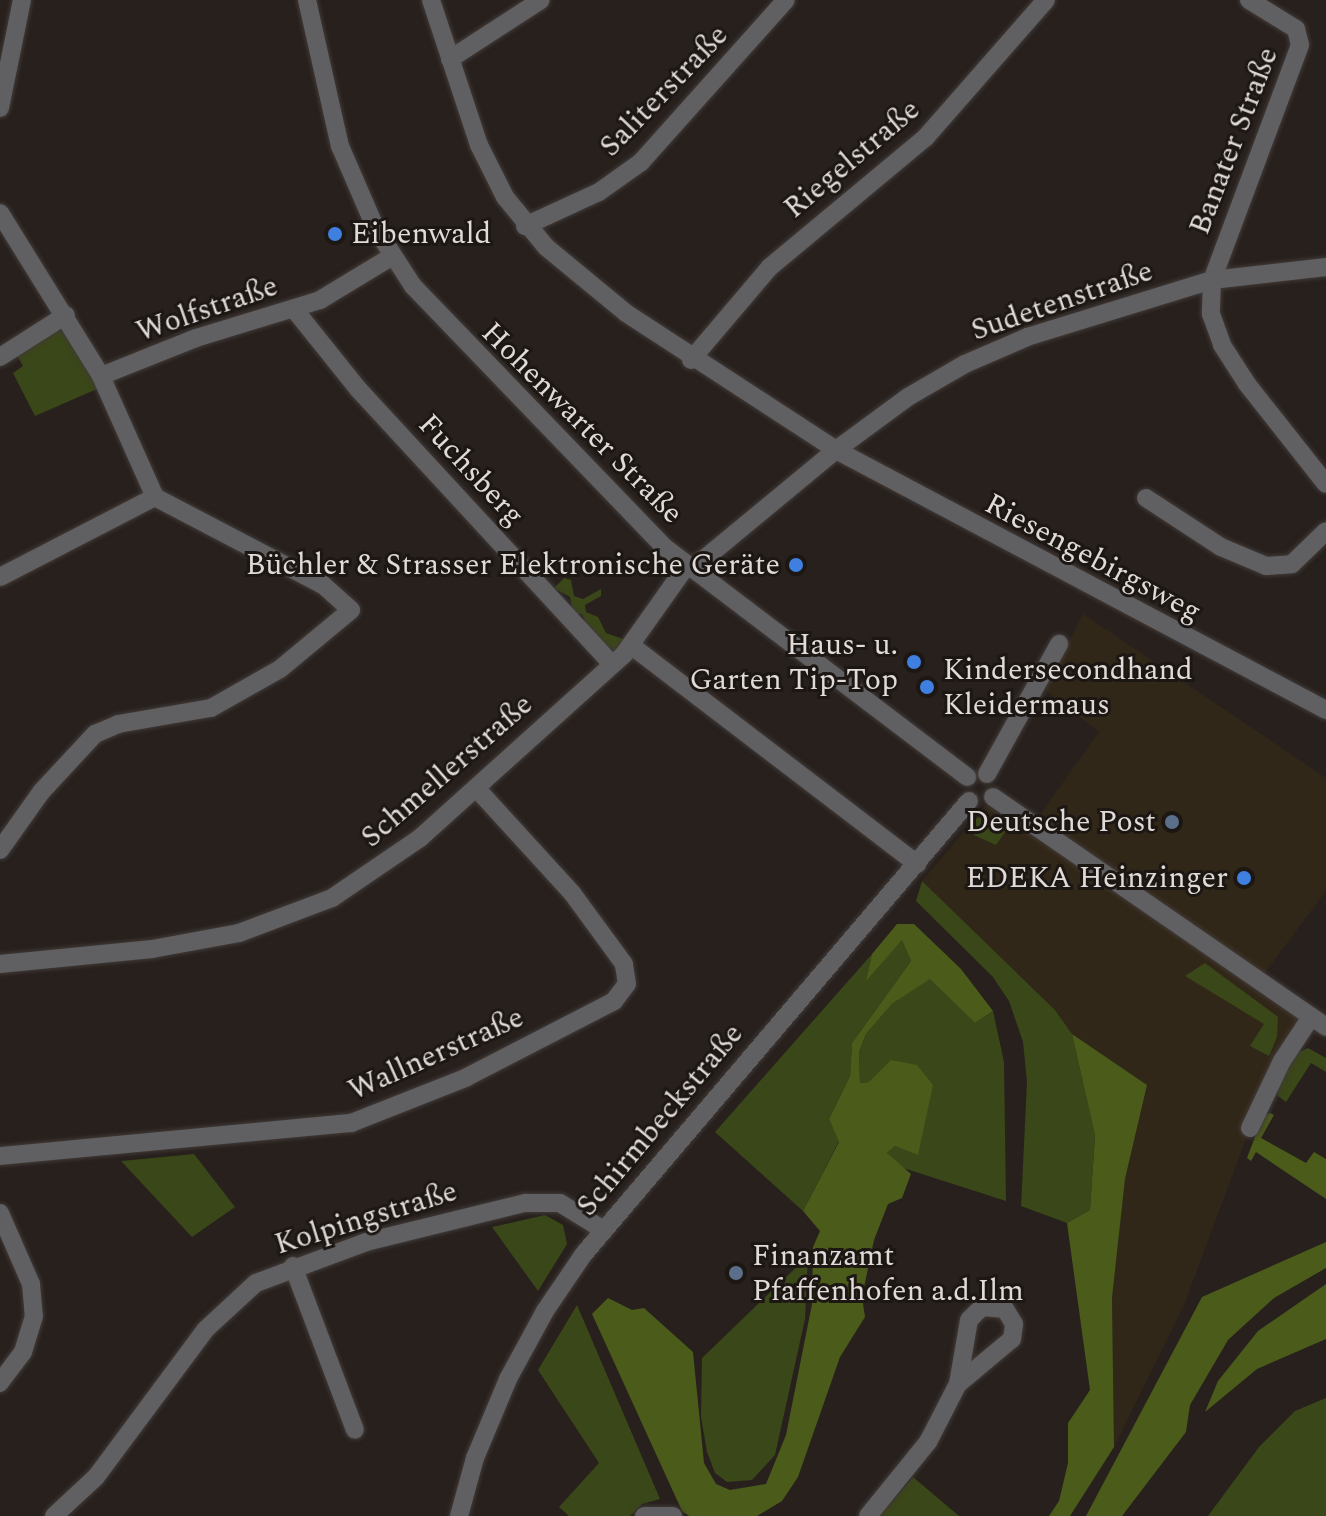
<!DOCTYPE html>
<meta charset="utf-8">
<style>
body{margin:0}
#map{position:relative;width:1326px;height:1516px;overflow:hidden;background:#27201d;font-family:Spectral,serif}
div>[style]{position:absolute}
.commercial>*{inset:0;background:#312718}
.green>*{inset:0;background:#3a4718}
.forest>*{inset:0;background:#4a5b1a}
.roads{filter:drop-shadow(0 0 2px #413a37) drop-shadow(0 0 2px #413a37)}
.minor>*{height:18px;margin:-9px;padding:0 9px;transform-origin:9px;border-radius:9px;background:#605f62}
.dots>*{width:22px;height:22px;translate:-50% -50%;box-sizing:border-box;border:4px solid #1d1714;border-radius:50%}
span{translate:-50% -50%;white-space:nowrap;text-align:center;line-height:1.15;-webkit-text-stroke:6px #1d1714;paint-order:stroke}
.street-label{font-size:30px;color:#e0dbd9}
.poi-label{font-size:30px;color:#e0dbd9}
.left{translate:0 -50%;text-align:left}
.right{translate:-100% -50%;text-align:right}
</style>
<div id="map">
<div class="commercial">
<i style="clip-path:polygon(1083px 614px,1326px 778px,1326px 891px,1260px 979px,1311px 1017px,1250px 1128px,1184px 1305px,1114px 1447px,1112px 1298px,1125px 1179px,1147px 1085px,1072px 1034px,1055px 1010px,922px 881px,993px 797px,1034px 823px,1099px 732px,1045px 690px)"></i>
</div>
<div class="green">
<i style="clip-path:polygon(58px 330px,72px 337px,97px 389px,35px 416px,13px 373px,23px 366px,13px 348px)"></i>
<i style="clip-path:polygon(564px 578px,571px 580px,574px 596px,583px 599px,601px 589px,601px 596px,585px 605px,586px 612px,598px 617px,606px 633px,626px 640px,616px 652px,583px 628px,585px 620px,582px 614px,573px 614px,570px 597px,554px 588px)"></i>
<i style="clip-path:polygon(983px 815px,1010px 825px,996px 845px,974px 835px,974px 820px)"></i>
<i style="clip-path:polygon(922px 881px,1055px 1010px,1072px 1034px,1095px 1134px,1090px 1210px,1067px 1223px,1021px 1206px,1027px 1082px,1023px 1042px,1009px 1001px,993px 977px,916px 901px)"></i>
<i style="clip-path:polygon(902px 939px,911px 961px,852px 1043px,850px 1076px,829px 1119px,839px 1141px,803px 1211px,715px 1132px,872px 954px,867px 979px)"></i>
<i style="clip-path:polygon(1205px 963px,1278px 1017px,1277px 1037px,1269px 1056px,1250px 1046px,1264px 1024px,1185px 976px)"></i>
<i style="clip-path:polygon(930px 978px,975px 1023px,993px 1011px,1004px 1062px,1006px 1201px,897px 1166px,887px 1153px,895px 1146px,918px 1154px,869px 1082px,860px 1083px,859px 1052px,866px 1034px,892px 1004px)"></i>
<i style="clip-path:polygon(1308px 1048px,1326px 1058px,1326px 1072px,1311px 1063px,1286px 1102px,1278px 1096px,1278px 1088px,1297px 1053px)"></i>
<i style="clip-path:polygon(194px 1154px,235px 1207px,192px 1237px,121px 1161px)"></i>
<i style="clip-path:polygon(545px 1215px,563px 1225px,567px 1244px,538px 1291px,492px 1227px)"></i>
<i style="clip-path:polygon(808px 1256px,805px 1319px,775px 1455px,752px 1480px,727px 1482px,715px 1473px,707px 1452px,701px 1417px,702px 1358px)"></i>
<i style="clip-path:polygon(577px 1305px,660px 1499px,642px 1504px,630px 1516px,569px 1516px,559px 1507px,599px 1463px,538px 1370px)"></i>
<i style="clip-path:polygon(1326px 1398px,1326px 1516px,1208px 1516px,1259px 1447px,1295px 1411px)"></i>
<i style="clip-path:polygon(913px 1477px,959px 1516px,880px 1516px)"></i>
</div>
<div class="forest">
<i style="clip-path:polygon(897px 924px,914px 924px,961px 969px,993px 1011px,975px 1023px,930px 979px,892px 1004px,866px 1034px,859px 1052px,860px 1083px,869px 1082px,891px 1060px,917px 1065px,933px 1085px,918px 1155px,895px 1146px,887px 1153px,911px 1174px,902px 1198px,888px 1204px,874px 1240px,862px 1297px,865px 1317px,840px 1357px,798px 1477px,782px 1501px,757px 1516px,689px 1516px,682px 1511px,592px 1314px,608px 1298px,632px 1310px,644px 1308px,693px 1352px,704px 1463px,716px 1484px,730px 1490px,766px 1484px,786px 1435px,812px 1304px,813px 1247px,820px 1231px,803px 1211px,839px 1142px,829px 1119px,850px 1076px,852px 1043px,911px 961px,902px 940px,866px 981px,872px 954px)"></i>
<i style="clip-path:polygon(1072px 1034px,1147px 1085px,1125px 1179px,1112px 1298px,1114px 1447px,1070px 1516px,1049px 1516px,1059px 1501px,1068px 1463px,1068px 1423px,1090px 1390px,1067px 1223px,1090px 1210px,1095px 1135px)"></i>
<i style="clip-path:polygon(1270px 1113px,1274px 1115px,1261px 1138px,1306px 1163px,1314px 1152px,1326px 1159px,1326px 1199px,1256px 1152px,1251px 1161px,1247px 1158px,1263px 1116px)"></i>
<i style="clip-path:polygon(1326px 1242px,1326px 1268px,1274px 1298px,1228px 1340px,1190px 1405px,1186px 1432px,1122px 1516px,1086px 1516px,1202px 1297px)"></i>
<i style="clip-path:polygon(1326px 1284px,1326px 1339px,1257px 1369px,1205px 1412px,1218px 1381px,1258px 1331px)"></i>
</div>
<div class="roads">
<div class="minor">
<i style="left:307px;top:0;width:150px;rotate:77.3deg"></i>
<i style="left:340px;top:146px;width:90px;rotate:66.6deg"></i>
<i style="left:376px;top:229px;width:68px;rotate:57deg"></i>
<i style="left:413px;top:286px;width:361px;rotate:46.1deg"></i>
<i style="left:663px;top:546px;width:382px;rotate:37.2deg"></i>
<i style="left:431px;top:0;width:153px;rotate:71.7deg"></i>
<i style="left:479px;top:145px;width:58px;rotate:63.4deg"></i>
<i style="left:505px;top:197px;width:65px;rotate:50.6deg"></i>
<i style="left:546px;top:247px;width:104px;rotate:39.5deg"></i>
<i style="left:626px;top:313px;width:251px;rotate:33.1deg"></i>
<i style="left:836px;top:450px;width:555px;rotate:27.95deg"></i>
<i style="left:1249px;top:0;width:55px;rotate:31.7deg"></i>
<i style="left:1296px;top:29px;width:16px;rotate:76deg"></i>
<i style="left:1300px;top:45px;width:251px;rotate:110.5deg"></i>
<i style="left:1212px;top:280px;width:34px;rotate:92deg"></i>
<i style="left:1211px;top:314px;width:33px;rotate:70deg"></i>
<i style="left:1222px;top:345px;width:46px;rotate:57.3deg"></i>
<i style="left:1247px;top:384px;width:127px;rotate:51.7deg"></i>
<i style="left:450px;top:59px;width:108px;rotate:-33deg"></i>
<i style="left:0;top:108px;width:110px;rotate:-78.5deg"></i>
<i style="left:0;top:213px;width:192px;rotate:58.2deg"></i>
<i style="left:101px;top:376px;width:102px;rotate:-21.8deg"></i>
<i style="left:196px;top:338px;width:130px;rotate:-17deg"></i>
<i style="left:320px;top:300px;width:83px;rotate:-31.2deg"></i>
<i style="left:525px;top:226px;width:81px;rotate:-24.7deg"></i>
<i style="left:599px;top:192px;width:52px;rotate:-35.5deg"></i>
<i style="left:641px;top:162px;width:217px;rotate:-48.2deg"></i>
<i style="left:294px;top:309px;width:104px;rotate:51.3deg"></i>
<i style="left:359px;top:390px;width:373px;rotate:47.3deg"></i>
<i style="left:0;top:357px;width:78px;rotate:-32.5deg"></i>
<i style="left:691px;top:360px;width:122px;rotate:-49.7deg"></i>
<i style="left:770px;top:267px;width:203px;rotate:-39.8deg"></i>
<i style="left:926px;top:137px;width:182px;rotate:-48.8deg"></i>
<i style="left:1146px;top:498px;width:90px;rotate:33.2deg"></i>
<i style="left:1221px;top:547px;width:49px;rotate:22.9deg"></i>
<i style="left:1266px;top:566px;width:26px;rotate:-4deg"></i>
<i style="left:1292px;top:564px;width:47px;rotate:-44.1deg"></i>
<i style="left:692px;top:569px;width:187px;rotate:-39.6deg"></i>
<i style="left:836px;top:450px;width:89px;rotate:-36.4deg"></i>
<i style="left:908px;top:397px;width:66px;rotate:-30.1deg"></i>
<i style="left:965px;top:364px;width:68px;rotate:-23.5deg"></i>
<i style="left:1027px;top:337px;width:194px;rotate:-17.1deg"></i>
<i style="left:1212px;top:280px;width:115px;rotate:-6.5deg"></i>
<i style="left:0;top:577px;width:174px;rotate:-27.3deg"></i>
<i style="left:155px;top:497px;width:133px;rotate:-114.1deg"></i>
<i style="left:632px;top:646px;width:359px;rotate:37.4deg"></i>
<i style="left:987px;top:774px;width:149px;rotate:-61deg"></i>
<i style="left:993px;top:797px;width:405px;rotate:34.6deg"></i>
<i style="left:0;top:850px;width:72px;rotate:-54.6deg"></i>
<i style="left:42px;top:791px;width:78px;rotate:-47.1deg"></i>
<i style="left:95px;top:734px;width:25px;rotate:-23deg"></i>
<i style="left:118px;top:724px;width:94px;rotate:-9.8deg"></i>
<i style="left:211px;top:708px;width:79px;rotate:-29.5deg"></i>
<i style="left:280px;top:669px;width:92px;rotate:-39.7deg"></i>
<i style="left:351px;top:610px;width:38px;rotate:-138deg"></i>
<i style="left:323px;top:585px;width:190px;rotate:-152.4deg"></i>
<i style="left:0;top:964px;width:153px;rotate:-5.6deg"></i>
<i style="left:152px;top:949px;width:88px;rotate:-10.4deg"></i>
<i style="left:239px;top:933px;width:99px;rotate:-20.6deg"></i>
<i style="left:332px;top:898px;width:107px;rotate:-34.3deg"></i>
<i style="left:420px;top:838px;width:275px;rotate:-42deg"></i>
<i style="left:624px;top:654px;width:109px;rotate:-54.7deg"></i>
<i style="left:1250px;top:1128px;width:74px;rotate:-64.5deg"></i>
<i style="left:1282px;top:1061px;width:53px;rotate:-56.6deg"></i>
<i style="left:0;top:1156px;width:353px;rotate:-5.4deg"></i>
<i style="left:351px;top:1123px;width:123px;rotate:-21.5deg"></i>
<i style="left:465px;top:1078px;width:168px;rotate:-27.3deg"></i>
<i style="left:614px;top:1001px;width:21px;rotate:-53deg"></i>
<i style="left:627px;top:984px;width:20px;rotate:-99deg"></i>
<i style="left:624px;top:964px;width:88px;rotate:-126.2deg"></i>
<i style="left:572px;top:893px;width:142px;rotate:-132.4deg"></i>
<i style="left:0;top:1213px;width:77px;rotate:66.4deg"></i>
<i style="left:31px;top:1284px;width:32px;rotate:85deg"></i>
<i style="left:34px;top:1316px;width:38px;rotate:107deg"></i>
<i style="left:23px;top:1352px;width:39px;rotate:127deg"></i>
<i style="left:293px;top:1266px;width:175px;rotate:69.3deg"></i>
<i style="left:54px;top:1516px;width:57px;rotate:-42.9deg"></i>
<i style="left:96px;top:1477px;width:183px;rotate:-53.4deg"></i>
<i style="left:205px;top:1330px;width:69px;rotate:-42.7deg"></i>
<i style="left:256px;top:1283px;width:117px;rotate:-20.4deg"></i>
<i style="left:366px;top:1242px;width:164px;rotate:-13.8deg"></i>
<i style="left:525px;top:1203px;width:35px"></i>
<i style="left:560px;top:1203px;width:49px;rotate:31.8deg"></i>
<i style="left:459px;top:1516px;width:60px;rotate:-74.6deg"></i>
<i style="left:475px;top:1458px;width:86px;rotate:-67.3deg"></i>
<i style="left:508px;top:1379px;width:77px;rotate:-61.4deg"></i>
<i style="left:545px;top:1311px;width:68px;rotate:-55.8deg"></i>
<i style="left:583px;top:1255px;width:596px;rotate:-49.63deg"></i>
<i style="left:644px;top:1516px;width:29px"></i>
<i style="left:868px;top:1516px;width:95px;rotate:-51deg"></i>
<i style="left:928px;top:1442px;width:65px;rotate:-62.7deg"></i>
<i style="left:958px;top:1384px;width:70px;rotate:-39.8deg"></i>
<i style="left:1012px;top:1339px;width:15px;rotate:-82deg"></i>
<i style="left:1014px;top:1324px;width:17px;rotate:-121deg"></i>
<i style="left:1005px;top:1309px;width:23px;rotate:-175deg"></i>
<i style="left:982px;top:1307px;width:18px;rotate:135deg"></i>
<i style="left:969px;top:1320px;width:65px;rotate:99.8deg"></i>
</div>
</div>
<div class="dots">
<i style="left:335px;top:234px;background:#3f7fe0"></i>
<i style="left:796px;top:565px;background:#3f7fe0"></i>
<i style="left:914px;top:662px;background:#3f7fe0"></i>
<i style="left:927px;top:687px;background:#3f7fe0"></i>
<i style="left:1172px;top:822px;background:#5c6f8a"></i>
<i style="left:1244px;top:878px;background:#3f7fe0"></i>
<i style="left:736px;top:1273px;background:#5c6f8a"></i>
</div>
<div class="street-label">
<span style="left:664px;top:91px;rotate:-46deg">Saliterstraße</span>
<span style="left:1234px;top:141px;rotate:-69deg">Banater Straße</span>
<span style="left:852px;top:159px;rotate:-40deg">Riegelstraße</span>
<span style="left:1062px;top:301px;rotate:-19deg">Sudetenstraße</span>
<span style="left:207px;top:309px;rotate:-19deg">Wolfstraße</span>
<span style="left:582px;top:423px;rotate:45deg">Hohenwarter Straße</span>
<span style="left:471px;top:470px;rotate:47deg">Fuchsberg</span>
<span style="left:1093px;top:558px;rotate:28deg">Riesengebirgsweg</span>
<span style="left:447px;top:771px;rotate:-41deg">Schmellerstraße</span>
<span style="left:436px;top:1054px;rotate:-24deg">Wallnerstraße</span>
<span style="left:660px;top:1120px;rotate:-50deg">Schirmbeckstraße</span>
<span style="left:366px;top:1218px;rotate:-17deg">Kolpingstraße</span>
</div>
<div class="poi-label">
<span class="left" style="left:351px;top:234px">Eibenwald</span>
<span class="right" style="left:780px;top:565px">Büchler &amp; Strasser Elektronische Geräte</span>
<span class="right" style="left:898px;top:662px">Haus- u.<br>Garten Tip-Top</span>
<span class="left" style="left:943px;top:687px">Kindersecondhand<br>Kleidermaus</span>
<span class="right" style="left:1156px;top:822px">Deutsche Post</span>
<span class="right" style="left:1228px;top:878px">EDEKA Heinzinger</span>
<span class="left" style="left:752px;top:1273px">Finanzamt<br>Pfaffenhofen a.d.Ilm</span>
</div>
</div>
